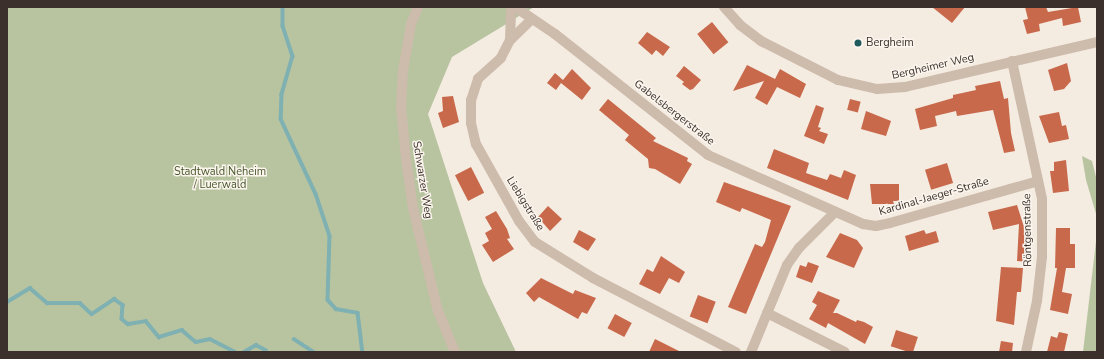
<!DOCTYPE html>
<meta charset="utf-8">
<style>
body{margin:0}
#map{position:relative;width:1104px;height:359px;overflow:hidden;background:#f4ebe1;font-family:"Nunito Sans",sans-serif}
div>[style]{position:absolute}
.green>*{inset:0;background:#b8c4a0}
.stream>*{height:3.5px;margin:-1.75px;padding:0 1.75px;transform-origin:1.75px;border-radius:1.75px;background:#7fb0b2}
.building>*{inset:0;background:#c8694b;transform-origin:0 0}
.minor>*{height:10px;margin:-5px;padding:0 5px;transform-origin:5px;border-radius:5px;background:#cdbbac}
.dots>*{width:11px;height:11px;translate:-50% -50%;box-sizing:border-box;border:2px solid #fbf5ee;border-radius:50%}
span{translate:-50% -50%;white-space:nowrap;text-align:center;line-height:1.15;-webkit-text-stroke:3px #fbf5ee;paint-order:stroke}
.poi-label{font-size:11px;color:#3b302b}
.left{translate:0 -50%;text-align:left}
.street-label{font-size:11px;color:#3b302b}
.park-label{font-size:11px;color:#4a5a2e}
.frame{position:absolute;inset:0;border:8px solid #3b302b;pointer-events:none}
</style>
<div id="map">
<div class="green">
<i style="clip-path:polygon(7px 7px,534px 7px,452px 57px,428px 114px,483px 283px,516px 352px,7px 352px)"></i>
<i style="clip-path:polygon(1082px 156px,1092px 161px,1097px 181px,1097px 217px,1086px 180px)"></i>
<i style="clip-path:polygon(1097px 233px,1097px 352px,1083px 352px)"></i>
</div>
<div class="stream">
<i style="left:283px;top:7px;width:19px;rotate:90deg"></i>
<i style="left:283px;top:26px;width:32px;rotate:72deg"></i>
<i style="left:293px;top:56px;width:40px;rotate:106deg"></i>
<i style="left:282px;top:94px;width:25px;rotate:92deg"></i>
<i style="left:281px;top:119px;width:83px;rotate:65deg"></i>
<i style="left:316px;top:194px;width:44px;rotate:71.6deg"></i>
<i style="left:330px;top:236px;width:64px;rotate:91.8deg"></i>
<i style="left:328px;top:300px;width:12px;rotate:48deg"></i>
<i style="left:336px;top:309px;width:22px;rotate:10deg"></i>
<i style="left:358px;top:313px;width:39px;rotate:83deg"></i>
<i style="left:7px;top:302px;width:27px;rotate:-31deg"></i>
<i style="left:30px;top:288px;width:23px;rotate:41deg"></i>
<i style="left:47px;top:303px;width:33px"></i>
<i style="left:80px;top:303px;width:16px;rotate:43deg"></i>
<i style="left:92px;top:314px;width:27px;rotate:-34deg"></i>
<i style="left:114px;top:299px;width:11px;rotate:34deg"></i>
<i style="left:123px;top:305px;width:14px;rotate:94deg"></i>
<i style="left:122px;top:319px;width:8px;rotate:40deg"></i>
<i style="left:128px;top:324px;width:18px;rotate:-9deg"></i>
<i style="left:146px;top:321px;width:21px;rotate:51deg"></i>
<i style="left:159px;top:337px;width:24px;rotate:-17deg"></i>
<i style="left:182px;top:330px;width:18px;rotate:41deg"></i>
<i style="left:196px;top:342px;width:14px;rotate:-12deg"></i>
<i style="left:210px;top:339px;width:28px;rotate:27deg"></i>
<i style="left:294px;top:339px;width:24px;rotate:33deg"></i>
<i style="left:244px;top:352px;width:14px;rotate:-30deg"></i>
<i style="left:256px;top:345px;width:11px;rotate:27deg"></i>
</div>
<div class="building">
<i style="clip-path:polygon(932px 7px,965px 7px,952px 23px)"></i>
<i style="clip-path:polygon(1025px 7px,1046px 7px,1048px 12px,1078px 7px,1081px 22px,1063px 26px,1062px 18px,1039px 24px,1040px 31px,1027px 34px,1023px 20px,1028px 19px)"></i>
<i style="left:712px;top:22px;width:26px;height:19px;rotate:51deg"></i>
<i style="clip-path:polygon(647px 32px,670px 47px,663px 56px,656px 50px,652px 55px,638px 43px)"></i>
<i style="clip-path:polygon(1067px 63px,1071px 81px,1064px 89px,1054px 91px,1048px 70px)"></i>
<i style="clip-path:polygon(747px 65px,775px 79px,780px 69px,806px 84px,800px 98px,777px 87px,767px 105px,755px 98px,764px 81px,733px 91px)"></i>
<i style="clip-path:polygon(684px 66px,701px 80px,693px 89px,690px 90px,682px 84px,684px 82px,676px 76px)"></i>
<i style="clip-path:polygon(572px 69px,591px 88px,582px 100px,561px 83px,556px 90px,547px 83px,555px 73px,563px 80px)"></i>
<i style="clip-path:polygon(1000px 81px,1004px 99px,1008px 98px,1011px 133px,1015px 151px,1004px 153px,993px 110px,957px 116px,956px 111px,935px 116px,937px 126px,920px 130px,915px 109px,953px 98px,953px 95px,976px 90px,975px 86px)"></i>
<i style="clip-path:polygon(453px 96px,459px 122px,443px 128px,438px 113px,443px 111px,442px 97px)"></i>
<i style="clip-path:polygon(608px 99px,656px 138px,653px 141px,688px 158px,687px 161px,692px 164px,680px 184px,655px 169px,649px 168px,648px 159px,625px 140px,629px 135px,599px 110px)"></i>
<i style="left:850px;top:99px;width:11px;height:11px;rotate:15deg"></i>
<i style="clip-path:polygon(816px 105px,824px 108px,818px 127px,821px 128px,819px 131px,828px 134px,824px 144px,804px 136px)"></i>
<i style="clip-path:polygon(866px 111px,891px 121px,886px 136px,861px 129px)"></i>
<i style="clip-path:polygon(1059px 112px,1062px 126px,1066px 125px,1069px 139px,1049px 143px,1039px 116px)"></i>
<i style="clip-path:polygon(774px 149px,809px 163px,806px 173px,827px 180px,830px 174px,841px 178px,844px 170px,856px 175px,848px 200px,767px 168px)"></i>
<i style="clip-path:polygon(1066px 160px,1069px 191px,1053px 193px,1050px 171px,1054px 171px,1054px 162px)"></i>
<i style="left:947px;top:163px;width:21px;height:23px;rotate:73deg"></i>
<i style="left:471px;top:167px;width:29px;height:18px;rotate:63deg"></i>
<i style="clip-path:polygon(724px 182px,791px 206px,746px 314px,728px 307px,755px 244px,762px 247px,765px 242px,771px 220px,742px 208px,740px 212px,716px 202px)"></i>
<i style="clip-path:polygon(870px 184px,899px 184px,899px 201px,893px 201px,894px 204px,872px 204px)"></i>
<i style="clip-path:polygon(1017px 205px,1030px 246px,1029px 262px,1017px 261px,1019px 224px,993px 230px,988px 212px)"></i>
<i style="clip-path:polygon(548px 206px,562px 219px,550px 231px,538px 217px)"></i>
<i style="clip-path:polygon(496px 211px,507px 229px,510px 238px,507px 239px,514px 249px,493px 262px,482px 245px,489px 241px,485px 233px,492px 229px,485px 217px)"></i>
<i style="clip-path:polygon(1056px 228px,1070px 228px,1070px 244px,1075px 244px,1075px 268px,1066px 268px,1062px 292px,1072px 294px,1068px 314px,1050px 310px,1057px 268px,1055px 268px)"></i>
<i style="clip-path:polygon(579px 230px,596px 239px,588px 251px,573px 242px)"></i>
<i style="clip-path:polygon(924px 230px,926px 234px,936px 231px,939px 242px,909px 251px,905px 236px)"></i>
<i style="clip-path:polygon(840px 233px,857px 240px,863px 248px,854px 268px,826px 257px)"></i>
<i style="clip-path:polygon(661px 256px,685px 272px,679px 283px,669px 278px,660px 294px,639px 284px,647px 269px,653px 272px)"></i>
<i style="clip-path:polygon(808px 262px,819px 266px,812px 283px,796px 277px,800px 265px,806px 267px)"></i>
<i style="clip-path:polygon(1001px 267px,1023px 268px,1021px 292px,1017px 292px,1014px 325px,996px 321px)"></i>
<i style="clip-path:polygon(541px 278px,573px 294px,575px 290px,596px 298px,587px 314px,582px 312px,578px 319px,539px 297px,534px 302px,526px 293px)"></i>
<i style="clip-path:polygon(818px 291px,840px 300px,833px 313px,837px 313px,856px 322px,857px 320px,864px 322px,873px 327px,865px 344px,828px 323px,826px 328px,809px 319px,817px 305px,812px 302px)"></i>
<i style="left:698px;top:295px;width:19px;height:23px;rotate:21deg"></i>
<i style="left:615px;top:314px;width:19px;height:16px;rotate:28deg"></i>
<i style="left:896px;top:330px;width:23px;height:17px;rotate:18deg"></i>
<i style="clip-path:polygon(1059px 332px,1068px 334px,1064px 352px,1047px 352px,1051px 336px,1057px 338px)"></i>
<i style="clip-path:polygon(655px 339px,681px 352px,649px 352px)"></i>
<i style="clip-path:polygon(1001px 341px,1013px 343px,1012px 352px,999px 352px)"></i>
</div>
<div class="minor">
<i style="left:418px;top:7px;width:18px;rotate:112deg"></i>
<i style="left:411px;top:24px;width:48px;rotate:99.7deg"></i>
<i style="left:403px;top:71px;width:35px;rotate:93deg"></i>
<i style="left:401px;top:106px;width:53px;rotate:84.6deg"></i>
<i style="left:406px;top:159px;width:49px;rotate:81.9deg"></i>
<i style="left:413px;top:208px;width:106px;rotate:76.4deg"></i>
<i style="left:438px;top:311px;width:44px;rotate:67.5deg"></i>
<i style="left:515px;top:7px;width:48px;rotate:34deg"></i>
<i style="left:555px;top:34px;width:195px;rotate:38.3deg"></i>
<i style="left:708px;top:155px;width:170px;rotate:24deg"></i>
<i style="left:863px;top:224px;width:13px;rotate:9deg"></i>
<i style="left:876px;top:226px;width:14px;rotate:-12deg"></i>
<i style="left:890px;top:223px;width:154px;rotate:-15.8deg"></i>
<i style="left:724px;top:7px;width:24px;rotate:48deg"></i>
<i style="left:740px;top:25px;width:26px;rotate:37deg"></i>
<i style="left:761px;top:41px;width:86px;rotate:26.9deg"></i>
<i style="left:838px;top:80px;width:40px;rotate:13deg"></i>
<i style="left:877px;top:89px;width:28px;rotate:-4deg"></i>
<i style="left:905px;top:87px;width:197px;rotate:-13.2deg"></i>
<i style="left:532px;top:19px;width:30px;rotate:136deg"></i>
<i style="left:510px;top:40px;width:20px;rotate:117deg"></i>
<i style="left:501px;top:58px;width:31px;rotate:138deg"></i>
<i style="left:478px;top:79px;width:22px;rotate:108deg"></i>
<i style="left:471px;top:100px;width:23px;rotate:90deg"></i>
<i style="left:471px;top:123px;width:22px;rotate:77deg"></i>
<i style="left:476px;top:144px;width:88px;rotate:60.8deg"></i>
<i style="left:519px;top:221px;width:26px;rotate:53deg"></i>
<i style="left:535px;top:242px;width:68px;rotate:31.8deg"></i>
<i style="left:593px;top:278px;width:161px;rotate:27.4deg"></i>
<i style="left:510px;top:40px;width:33px;rotate:-88deg"></i>
<i style="left:1012px;top:61px;width:141px;rotate:77.7deg"></i>
<i style="left:1042px;top:199px;width:58px;rotate:90deg"></i>
<i style="left:1042px;top:257px;width:44px;rotate:96.5deg"></i>
<i style="left:1037px;top:301px;width:52px;rotate:102.2deg"></i>
<i style="left:767px;top:313px;width:87px;rotate:26.6deg"></i>
<i style="left:751px;top:352px;width:94px;rotate:-67.5deg"></i>
<i style="left:787px;top:265px;width:21px;rotate:-55deg"></i>
<i style="left:799px;top:248px;width:51px;rotate:-45deg"></i>
</div>
<div class="dots">
<i style="left:858px;top:43px;background:#1f5a5e"></i>
</div>
<div class="poi-label">
<span class="left" style="left:866px;top:43px">Bergheim</span>
</div>
<div class="street-label">
<span style="left:933px;top:67px;rotate:-13deg">Bergheimer Weg</span>
<span style="left:674px;top:113px;rotate:38deg">Gabelsbergerstraße</span>
<span style="left:422px;top:180px;rotate:81deg">Schwarzer Weg</span>
<span style="left:934px;top:197px;rotate:-16deg">Kardinal-Jaeger-Straße</span>
<span style="left:525px;top:204px;rotate:58deg">Liebigstraße</span>
<span style="left:1028px;top:230px;rotate:-91deg">Röntgenstraße</span>
</div>
<div class="park-label">
<span style="left:220px;top:179px">Stadtwald Neheim<br>/ Luerwald</span>
</div>
<div class="frame"></div>
</div>
